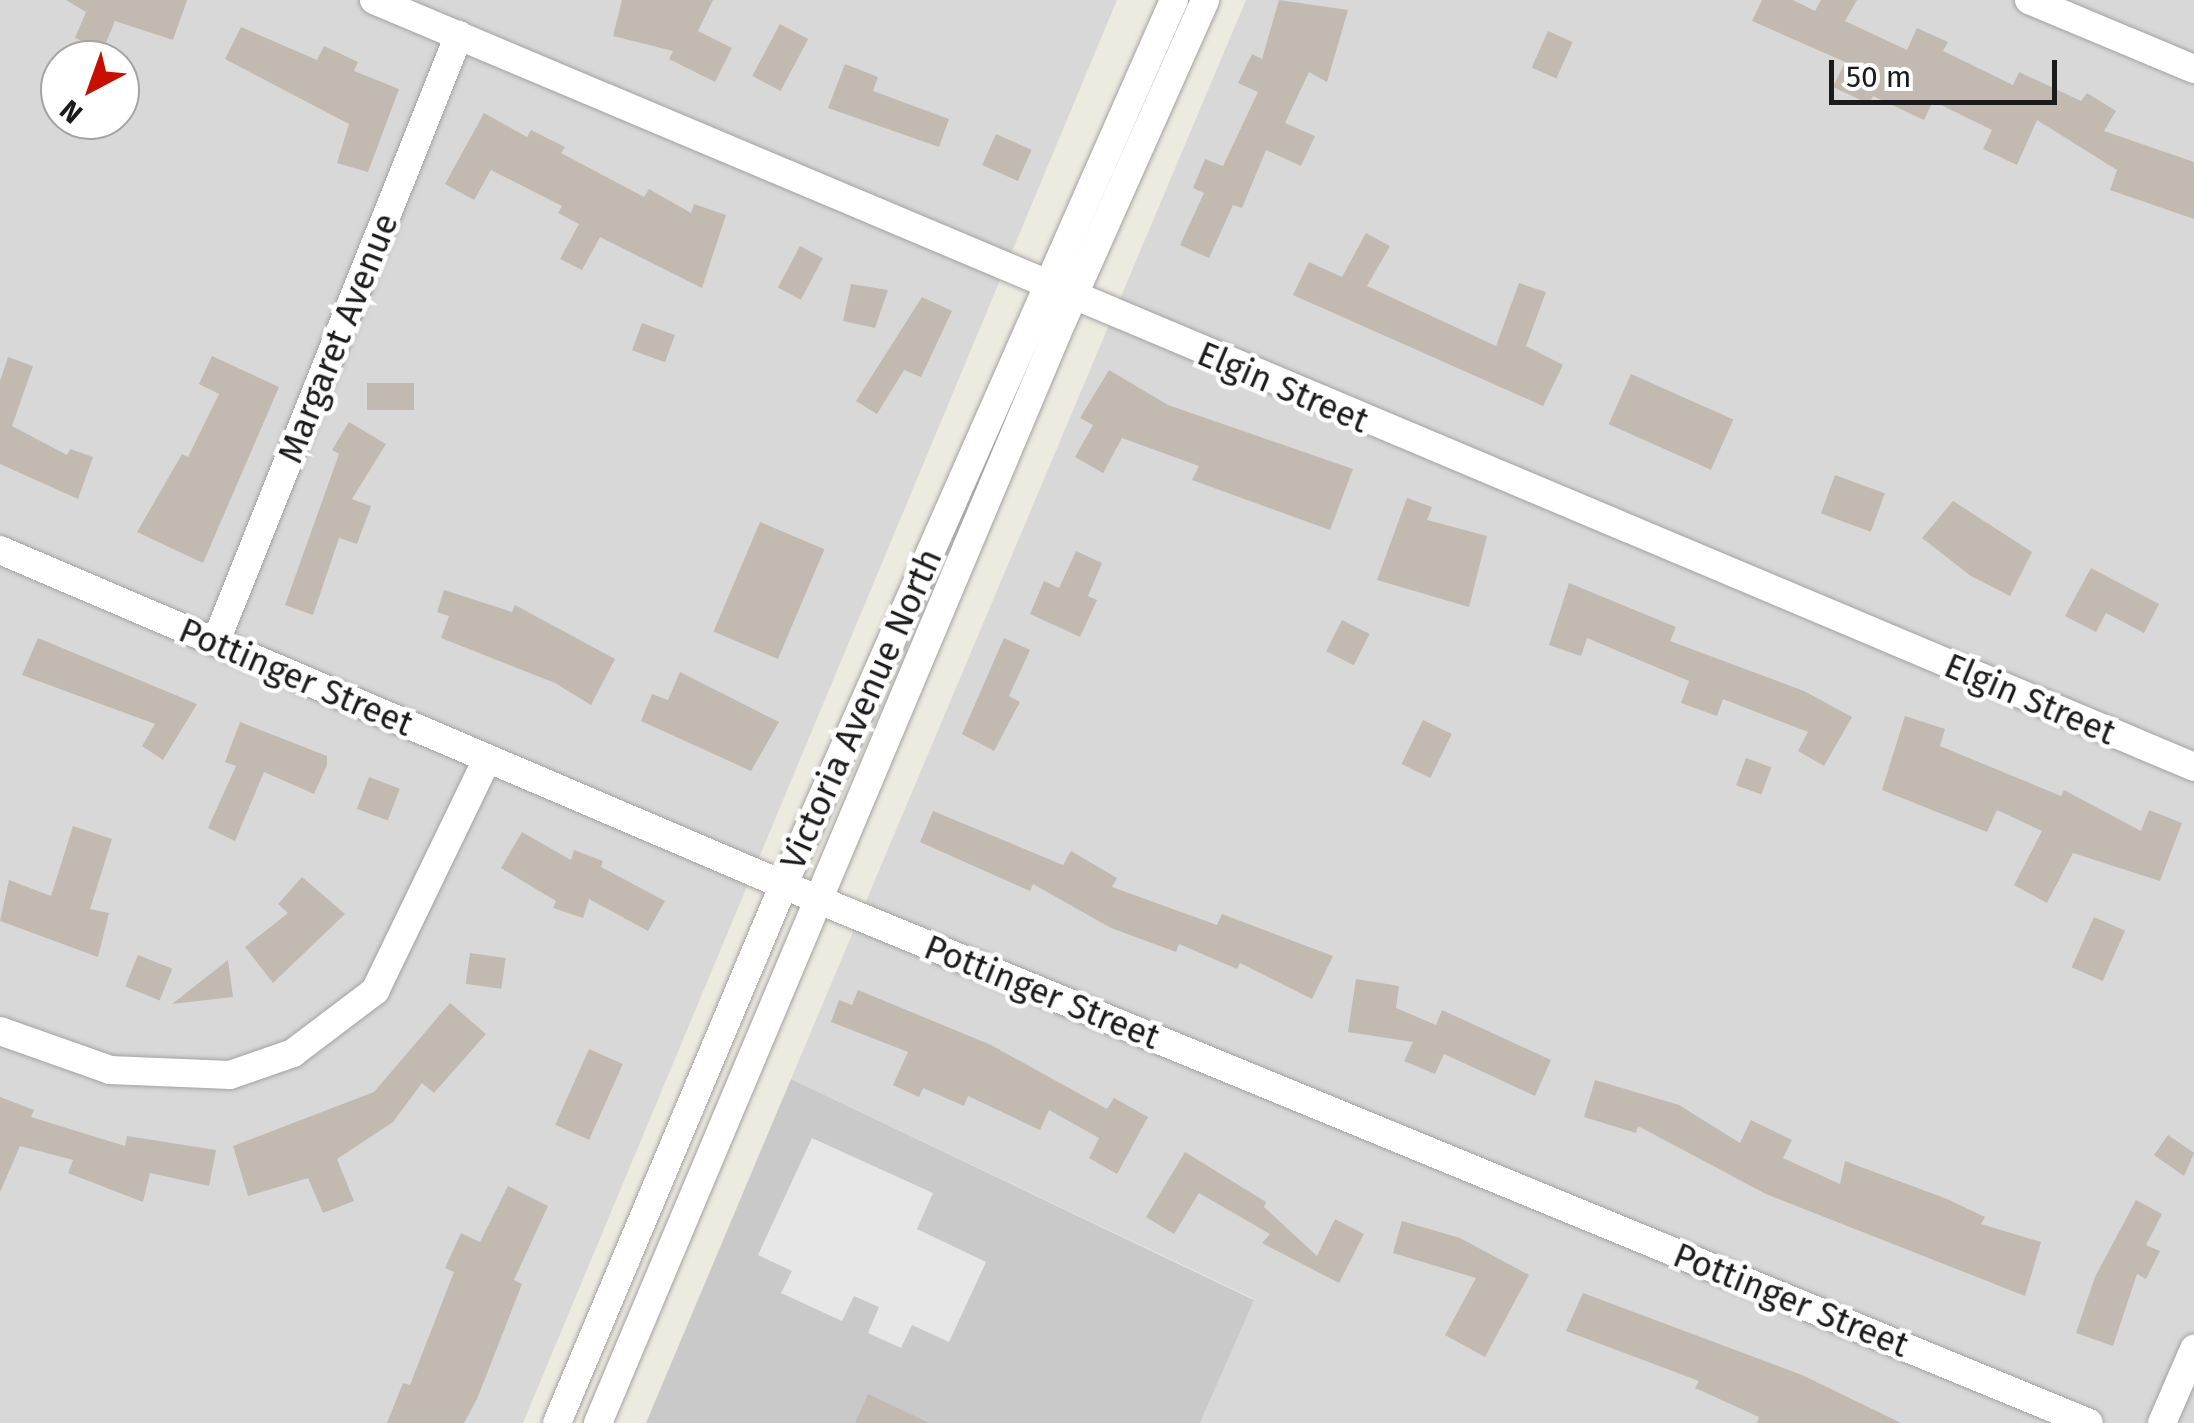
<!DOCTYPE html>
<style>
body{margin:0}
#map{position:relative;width:2194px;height:1423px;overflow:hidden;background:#edeae0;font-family:"Fira Sans",sans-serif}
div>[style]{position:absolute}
.residential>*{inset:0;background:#d9d8d8}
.religious>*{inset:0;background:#c9c9c9}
.parking>*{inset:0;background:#e7e7e7}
.building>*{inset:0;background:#c2b9b0;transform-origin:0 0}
.roads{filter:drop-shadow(0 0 2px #a2a2a2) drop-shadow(0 0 2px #a2a2a2)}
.street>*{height:28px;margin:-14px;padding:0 14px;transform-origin:14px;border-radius:14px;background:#fff}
span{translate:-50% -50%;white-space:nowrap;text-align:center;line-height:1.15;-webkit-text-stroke:9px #fff;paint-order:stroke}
.street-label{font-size:35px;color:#1b1b1b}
.north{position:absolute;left:40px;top:40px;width:100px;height:100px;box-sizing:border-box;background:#fff;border:2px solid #a4a4a4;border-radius:50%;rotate:221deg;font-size:28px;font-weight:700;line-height:40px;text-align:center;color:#1b1b1b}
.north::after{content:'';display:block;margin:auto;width:35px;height:45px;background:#c70f00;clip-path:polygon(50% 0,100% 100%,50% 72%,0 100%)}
.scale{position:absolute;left:1829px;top:60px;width:228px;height:45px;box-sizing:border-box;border:5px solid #1b1b1b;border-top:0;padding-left:12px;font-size:30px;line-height:35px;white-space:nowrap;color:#1b1b1b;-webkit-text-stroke:8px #fff;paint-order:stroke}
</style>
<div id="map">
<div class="residential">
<i style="clip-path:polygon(evenodd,0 0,1117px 0,523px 1423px,0 1423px,0 0,60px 60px,120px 60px,120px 120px,60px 120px,60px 60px)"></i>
<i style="clip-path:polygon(1246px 0,2194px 0,2194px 1423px,1200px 1423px,1254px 1299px,791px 1079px)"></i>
</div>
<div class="religious">
<i style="clip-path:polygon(791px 1079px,1254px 1300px,1200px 1423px,646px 1423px)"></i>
</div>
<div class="parking">
<i style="clip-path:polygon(812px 1138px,933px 1193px,917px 1229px,986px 1262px,949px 1342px,912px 1325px,901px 1348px,868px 1333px,879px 1307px,854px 1296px,842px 1321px,781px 1293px,792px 1271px,758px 1255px)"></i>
</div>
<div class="building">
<i style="clip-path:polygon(66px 0,187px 0,173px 40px,115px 21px,103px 50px,75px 38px,86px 12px)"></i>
<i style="clip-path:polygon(622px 0,713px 0,698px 31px,732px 48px,715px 82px,669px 59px,673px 51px,613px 36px)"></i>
<i style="clip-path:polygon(1279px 0,1348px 10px,1327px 82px,1309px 72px,1285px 123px,1315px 136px,1301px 166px,1266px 150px,1242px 208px,1233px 205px,1209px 258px,1180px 245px,1204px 193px,1193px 188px,1205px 159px,1223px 166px,1258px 92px,1238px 83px,1252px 54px,1262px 59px)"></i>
<i style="clip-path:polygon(1762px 0,1793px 0,1815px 11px,1821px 0,1857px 0,1845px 21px,1907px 50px,1917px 28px,1948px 42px,1943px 51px,2013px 85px,2019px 72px,2081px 101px,2087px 93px,2116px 111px,2104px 131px,2194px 162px,2194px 219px,2110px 190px,2117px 170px,2037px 120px,2017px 165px,1983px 149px,1992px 130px,1933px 101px,1924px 120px,1873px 96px,1869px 104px,1833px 87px,1845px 62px,1752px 21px)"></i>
<i style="left:780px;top:24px;width:32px;height:59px;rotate:28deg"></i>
<i style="clip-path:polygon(241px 27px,317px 60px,324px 46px,358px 62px,354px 71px,399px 89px,368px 172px,337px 163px,349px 124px,225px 59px)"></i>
<i style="left:1548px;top:31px;width:27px;height:40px;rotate:24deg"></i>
<i style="clip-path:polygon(845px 64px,878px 77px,873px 91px,949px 119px,939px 147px,828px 108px)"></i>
<i style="clip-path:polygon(484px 113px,527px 137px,531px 130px,565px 147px,561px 153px,644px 197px,649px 189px,691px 213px,694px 204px,726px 215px,702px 288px,600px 237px,582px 270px,560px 259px,579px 224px,558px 213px,562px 206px,491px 170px,474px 200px,445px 184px)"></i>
<i style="left:996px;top:134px;width:39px;height:34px;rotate:24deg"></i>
<i style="clip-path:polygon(1366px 233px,1390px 246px,1367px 286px,1496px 346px,1519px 283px,1546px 292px,1526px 346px,1563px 365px,1543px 406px,1293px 295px,1309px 262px,1342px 277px)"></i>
<i style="left:800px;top:246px;width:26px;height:47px;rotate:28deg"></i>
<i style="clip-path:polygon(851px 284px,888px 290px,875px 328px,843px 321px)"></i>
<i style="clip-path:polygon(922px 297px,952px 311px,921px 377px,904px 370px,877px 414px,856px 401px)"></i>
<i style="left:642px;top:323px;width:35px;height:29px;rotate:20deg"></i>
<i style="clip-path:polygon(212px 356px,279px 387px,203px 563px,137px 532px,182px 454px,188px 457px,219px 394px,199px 384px)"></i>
<i style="clip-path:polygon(8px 357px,33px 366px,12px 426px,67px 455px,70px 449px,93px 457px,78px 499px,0 464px,0 381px)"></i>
<i style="clip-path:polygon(1109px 370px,1168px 405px,1353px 469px,1330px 530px,1192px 480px,1199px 466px,1122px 438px,1103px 473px,1075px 457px,1093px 425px,1080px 418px)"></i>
<i style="left:1631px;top:374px;width:112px;height:55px;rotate:24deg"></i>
<i style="left:367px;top:383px;width:47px;height:27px"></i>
<i style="clip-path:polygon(349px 422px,386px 444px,352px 499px,371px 506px,357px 544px,339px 538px,313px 615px,285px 605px,339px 454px,332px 450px)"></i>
<i style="left:1835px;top:475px;width:53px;height:41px;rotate:20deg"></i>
<i style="clip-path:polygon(1407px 498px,1432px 507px,1427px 520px,1487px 536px,1469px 607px,1377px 580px)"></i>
<i style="clip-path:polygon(1953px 501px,2032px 552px,2010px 596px,1971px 576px,1922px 538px)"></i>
<i style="left:760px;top:522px;width:70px;height:119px;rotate:23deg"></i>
<i style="clip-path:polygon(1076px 551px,1102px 563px,1088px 596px,1097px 600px,1080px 637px,1030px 614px,1044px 581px,1059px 588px)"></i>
<i style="clip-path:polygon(2091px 568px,2159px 604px,2144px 633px,2106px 613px,2096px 632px,2065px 616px)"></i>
<i style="clip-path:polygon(1569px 583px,1676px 627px,1670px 641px,1804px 691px,1852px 717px,1824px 766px,1798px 751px,1808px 732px,1723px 699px,1717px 716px,1681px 703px,1689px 681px,1587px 638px,1581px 656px,1549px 645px)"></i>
<i style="clip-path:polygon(444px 590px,512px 612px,515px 605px,615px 659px,591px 705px,555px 683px,441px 638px,449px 616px,437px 612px)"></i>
<i style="left:1342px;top:620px;width:31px;height:35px;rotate:27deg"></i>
<i style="clip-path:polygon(38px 638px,197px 704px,163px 760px,142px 746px,155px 724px,22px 675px)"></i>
<i style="clip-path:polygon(1004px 638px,1030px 650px,1009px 696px,1020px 702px,994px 751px,962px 734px)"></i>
<i style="clip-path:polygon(680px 672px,779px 722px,751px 771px,641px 721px,652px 694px,668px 700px)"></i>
<i style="clip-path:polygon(1905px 716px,1945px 729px,1940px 746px,2061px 796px,2064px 790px,2141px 831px,2149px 810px,2182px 823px,2160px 881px,2073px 853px,2047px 903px,2014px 885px,2042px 831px,1997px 810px,1987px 832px,1882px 790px)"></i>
<i style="left:1423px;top:720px;width:32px;height:49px;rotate:26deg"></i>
<i style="clip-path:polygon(240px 722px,327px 756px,327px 765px,314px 794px,264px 772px,235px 841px,208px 828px,236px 766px,225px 762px)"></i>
<i style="left:1746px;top:758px;width:27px;height:29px;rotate:20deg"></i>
<i style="left:369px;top:777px;width:33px;height:34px;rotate:21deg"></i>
<i style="clip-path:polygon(933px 811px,1063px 865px,1071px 851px,1117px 878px,1112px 887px,1217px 925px,1222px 914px,1333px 956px,1312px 999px,1240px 963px,1237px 969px,1179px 944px,1176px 952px,1111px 928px,1033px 884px,1030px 891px,920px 842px)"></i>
<i style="clip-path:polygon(73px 826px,112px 839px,90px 909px,109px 913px,98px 957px,0 921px,9px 880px,51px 896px)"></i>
<i style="clip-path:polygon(522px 832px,571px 860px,574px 850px,603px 861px,601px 867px,665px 901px,648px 931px,589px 899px,583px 918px,553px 908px,556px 901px,501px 868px)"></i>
<i style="clip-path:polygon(302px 877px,345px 914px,273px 983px,245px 947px,288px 913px,278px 904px)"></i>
<i style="left:2094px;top:917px;width:34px;height:55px;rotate:24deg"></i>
<i style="left:470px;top:953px;width:36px;height:31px;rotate:8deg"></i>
<i style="left:138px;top:955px;width:37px;height:34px;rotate:22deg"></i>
<i style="clip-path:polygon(228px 960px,233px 997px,172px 1004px)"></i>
<i style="clip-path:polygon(1356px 979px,1399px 986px,1396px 1008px,1436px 1025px,1442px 1010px,1551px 1060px,1535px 1096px,1444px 1054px,1435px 1074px,1404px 1061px,1413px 1042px,1348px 1032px)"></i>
<i style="clip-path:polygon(858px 990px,991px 1045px,1107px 1109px,1114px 1098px,1148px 1117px,1117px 1174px,1089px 1158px,1099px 1138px,1049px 1110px,1040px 1130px,968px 1096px,964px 1106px,923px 1088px,919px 1097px,893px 1085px,908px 1052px,831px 1022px,839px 1000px,852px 1005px)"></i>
<i style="clip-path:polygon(450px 1003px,486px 1034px,434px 1093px,422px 1083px,393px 1122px,337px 1159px,354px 1201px,323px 1213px,308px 1178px,248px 1196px,233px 1146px,374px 1092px)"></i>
<i style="left:589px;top:1049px;width:37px;height:83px;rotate:24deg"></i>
<i style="clip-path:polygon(1595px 1080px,1679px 1105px,1740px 1143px,1751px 1120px,1792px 1140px,1783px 1158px,1840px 1184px,1845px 1161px,1947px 1199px,1985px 1217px,1981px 1224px,2041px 1242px,2025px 1296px,1766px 1194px,1638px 1126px,1636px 1133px,1584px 1117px)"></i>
<i style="clip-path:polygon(0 1097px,34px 1110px,31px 1117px,125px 1146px,127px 1136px,216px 1150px,209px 1186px,150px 1173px,143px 1202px,68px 1173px,73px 1160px,20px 1146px,0 1192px)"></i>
<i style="clip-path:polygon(2168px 1135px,2194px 1153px,2184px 1176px,2154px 1155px)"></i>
<i style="clip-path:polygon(1185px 1152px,1266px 1202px,1264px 1207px,1317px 1256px,1335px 1219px,1364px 1234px,1339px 1283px,1262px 1243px,1270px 1234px,1199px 1193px,1174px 1234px,1146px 1217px)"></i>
<i style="clip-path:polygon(508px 1186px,548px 1206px,514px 1280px,522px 1284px,477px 1399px,464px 1423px,387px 1423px,403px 1383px,410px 1385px,454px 1272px,445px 1268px,461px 1233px,480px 1242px)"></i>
<i style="clip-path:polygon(2136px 1200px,2162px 1214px,2146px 1245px,2160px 1251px,2146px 1279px,2137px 1274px,2113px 1346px,2076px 1333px,2095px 1277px)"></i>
<i style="clip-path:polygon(1402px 1221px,1460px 1238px,1529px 1275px,1485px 1357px,1445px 1335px,1476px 1278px,1393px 1253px)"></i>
<i style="clip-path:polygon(1583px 1293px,1802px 1375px,1901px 1423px,1757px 1423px,1759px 1417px,1695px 1388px,1699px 1381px,1566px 1331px)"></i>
<i style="clip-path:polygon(868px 1394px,929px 1423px,855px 1423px)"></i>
</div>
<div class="roads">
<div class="street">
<i style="left:374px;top:0;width:1975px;rotate:22.85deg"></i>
<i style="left:2029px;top:0;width:179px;rotate:22.7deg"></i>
<i style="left:0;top:550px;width:891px;rotate:23.14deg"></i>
<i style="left:819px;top:900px;width:1373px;rotate:22.38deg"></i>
<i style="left:216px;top:641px;width:653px;rotate:-68.15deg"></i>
<i style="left:0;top:1031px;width:117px;rotate:19.5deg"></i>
<i style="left:110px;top:1070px;width:120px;rotate:2.4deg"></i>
<i style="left:230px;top:1075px;width:67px;rotate:-19.2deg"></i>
<i style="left:293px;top:1053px;width:103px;rotate:-37.1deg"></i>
<i style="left:375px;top:991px;width:258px;rotate:-64.2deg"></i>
<i style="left:557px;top:1423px;width:585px;rotate:-67.16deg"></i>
<i style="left:784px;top:884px;width:966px;rotate:-66.19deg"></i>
<i style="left:598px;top:1423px;width:1183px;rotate:-67.16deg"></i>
<i style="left:1057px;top:333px;width:364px;rotate:-66deg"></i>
<i style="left:2162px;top:1423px;width:81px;rotate:-66.6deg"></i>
</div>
</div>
<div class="street-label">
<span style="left:338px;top:338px;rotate:-68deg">Margaret Avenue</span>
<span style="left:1283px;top:387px;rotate:23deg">Elgin Street</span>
<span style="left:296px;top:677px;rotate:23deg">Pottinger Street</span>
<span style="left:2030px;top:699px;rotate:23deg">Elgin Street</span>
<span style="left:861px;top:709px;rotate:-66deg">Victoria Avenue North</span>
<span style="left:1042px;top:992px;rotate:22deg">Pottinger Street</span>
<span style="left:1791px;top:1300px;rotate:22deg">Pottinger Street</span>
</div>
<div class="north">N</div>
<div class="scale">50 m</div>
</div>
